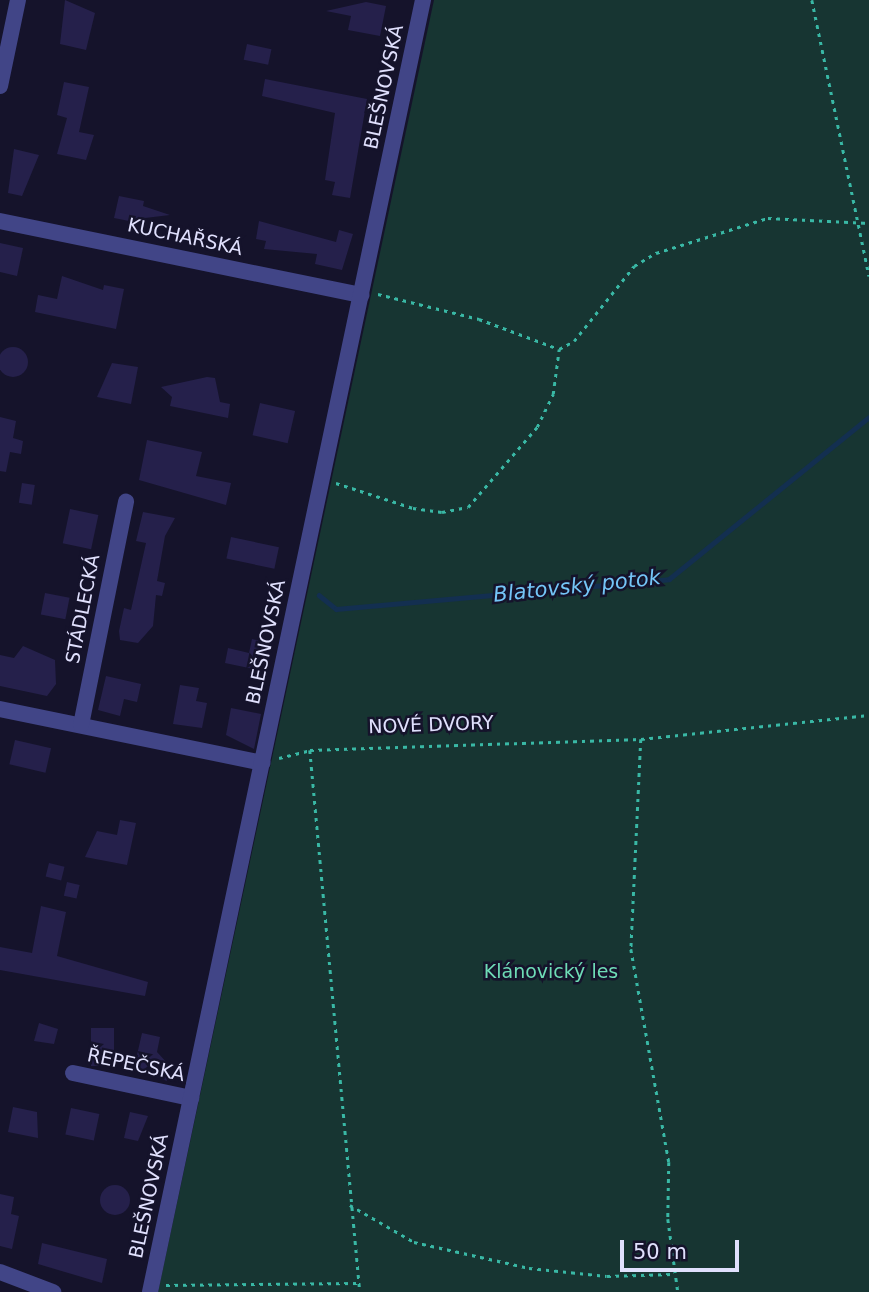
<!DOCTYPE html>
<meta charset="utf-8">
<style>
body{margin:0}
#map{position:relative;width:869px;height:1292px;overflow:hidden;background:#15132b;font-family:"DejaVu Sans",sans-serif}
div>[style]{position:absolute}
.green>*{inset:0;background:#173532}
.stream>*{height:4.5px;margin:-2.25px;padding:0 2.25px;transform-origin:2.25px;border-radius:2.25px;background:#132f50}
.building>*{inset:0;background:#25204b;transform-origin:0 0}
.round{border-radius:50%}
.path>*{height:2.5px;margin-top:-1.25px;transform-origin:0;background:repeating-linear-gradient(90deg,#39b8a5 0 3.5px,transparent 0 8.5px)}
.minor>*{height:16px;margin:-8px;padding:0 8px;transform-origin:8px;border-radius:8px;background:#414587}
span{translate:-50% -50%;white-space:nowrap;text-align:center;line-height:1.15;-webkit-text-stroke:5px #15132b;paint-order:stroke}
.street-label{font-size:19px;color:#e0e0fd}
.park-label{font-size:19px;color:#6edbb6}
.water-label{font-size:21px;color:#74c5f7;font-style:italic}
.scale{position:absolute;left:620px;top:1240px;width:119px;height:32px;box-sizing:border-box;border:4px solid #e0e0fd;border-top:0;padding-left:9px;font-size:21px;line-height:24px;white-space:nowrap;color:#e0e0fd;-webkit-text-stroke:5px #15132b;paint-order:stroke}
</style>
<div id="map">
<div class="green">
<i style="clip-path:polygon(434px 0,869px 0,869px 1292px,158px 1292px)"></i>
</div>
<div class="stream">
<i style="left:319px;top:595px;width:22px;rotate:39deg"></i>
<i style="left:336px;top:609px;width:334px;rotate:-5.1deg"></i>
<i style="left:669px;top:579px;width:257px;rotate:-39deg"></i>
</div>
<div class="building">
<i style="clip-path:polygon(65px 0,95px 13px,86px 50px,60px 44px)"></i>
<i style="clip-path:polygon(366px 2px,386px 6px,380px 36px,348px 30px,351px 16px,326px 11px)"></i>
<i style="left:247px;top:44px;width:25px;height:16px;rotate:12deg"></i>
<i style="clip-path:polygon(265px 79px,367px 99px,350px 198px,332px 195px,335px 182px,325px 180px,335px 113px,262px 96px)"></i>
<i style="clip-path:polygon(64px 82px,89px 87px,79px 132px,94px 135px,86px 160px,57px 154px,67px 118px,57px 115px)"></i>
<i style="clip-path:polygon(14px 149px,39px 155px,22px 196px,8px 193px)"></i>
<i style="clip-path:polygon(119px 196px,144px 201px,143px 206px,170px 215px,145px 218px,144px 224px,114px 218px)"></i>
<i style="clip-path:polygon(259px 221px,336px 242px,339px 230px,353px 234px,342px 270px,315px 264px,317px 254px,264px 249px,266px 241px,256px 239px)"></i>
<i style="clip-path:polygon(0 243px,23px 248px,17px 276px,0 272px)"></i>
<i style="clip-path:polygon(62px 276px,103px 290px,104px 285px,124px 289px,116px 329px,35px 312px,38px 295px,57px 299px)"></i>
<i class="round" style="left:-2px;top:347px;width:30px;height:30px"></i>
<i style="clip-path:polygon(112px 363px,138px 367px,131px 404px,97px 397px)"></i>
<i style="clip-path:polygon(207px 377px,215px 378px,220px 402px,230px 404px,228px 418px,170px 406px,172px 397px,161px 387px)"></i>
<i style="left:260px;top:403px;width:36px;height:33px;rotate:13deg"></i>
<i style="clip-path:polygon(0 417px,16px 421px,13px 438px,23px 441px,21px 454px,10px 452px,6px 472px,0 471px)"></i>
<i style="clip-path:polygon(147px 440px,202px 452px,196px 476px,231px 483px,226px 505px,139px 480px)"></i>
<i style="left:22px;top:483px;width:13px;height:20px;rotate:9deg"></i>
<i style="left:70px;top:509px;width:29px;height:35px;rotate:12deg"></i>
<i style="clip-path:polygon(143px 512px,175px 518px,165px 536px,157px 581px,165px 583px,162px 596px,156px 595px,153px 626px,138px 643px,120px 640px,119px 631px,124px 608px,131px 610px,146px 543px,136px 541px)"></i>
<i style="left:231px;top:537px;width:49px;height:22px;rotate:12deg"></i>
<i style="left:45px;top:593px;width:25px;height:22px;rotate:11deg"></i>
<i style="clip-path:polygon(252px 639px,265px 642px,258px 670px,225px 663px,228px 648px,249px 653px)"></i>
<i style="clip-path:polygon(23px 646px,55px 660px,56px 684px,47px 696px,0 686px,0 655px,14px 658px)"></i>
<i style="clip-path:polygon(106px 676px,141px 684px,137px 702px,124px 699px,120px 716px,98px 710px)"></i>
<i style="clip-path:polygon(180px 685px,199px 688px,196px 701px,207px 703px,202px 728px,173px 724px)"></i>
<i style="clip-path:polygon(231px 708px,261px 714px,254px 749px,226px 735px)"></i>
<i style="left:15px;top:740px;width:37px;height:25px;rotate:13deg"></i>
<i style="clip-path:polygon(120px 820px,136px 823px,127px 865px,85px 857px,97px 831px,117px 835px)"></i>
<i style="left:49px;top:863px;width:16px;height:14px;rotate:14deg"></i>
<i style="left:67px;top:882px;width:13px;height:14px;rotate:13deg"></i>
<i style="clip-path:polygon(41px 906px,66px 912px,57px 956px,148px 982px,145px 996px,0 970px,0 947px,32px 953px)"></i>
<i style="clip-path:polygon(39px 1023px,58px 1029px,54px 1044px,34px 1041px)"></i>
<i style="clip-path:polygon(91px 1028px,114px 1028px,114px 1056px,104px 1056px,104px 1066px,91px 1066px)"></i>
<i style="clip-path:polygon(142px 1033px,160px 1037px,157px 1052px,170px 1066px,167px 1081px,134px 1068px)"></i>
<i style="clip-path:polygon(13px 1107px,37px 1112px,38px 1138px,8px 1132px)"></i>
<i style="left:71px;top:1108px;width:29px;height:27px;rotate:12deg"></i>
<i style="clip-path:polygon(130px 1112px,148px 1116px,138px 1141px,124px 1138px)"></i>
<i class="round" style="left:100px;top:1185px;width:30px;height:30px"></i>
<i style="clip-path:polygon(0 1194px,14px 1197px,11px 1214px,19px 1216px,12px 1249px,0 1246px)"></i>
<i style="clip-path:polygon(42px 1243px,107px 1259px,102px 1283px,38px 1264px)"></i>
</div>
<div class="path">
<i style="left:812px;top:0;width:282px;rotate:78.3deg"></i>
<i style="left:378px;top:294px;width:104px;rotate:13.9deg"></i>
<i style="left:479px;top:319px;width:85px;rotate:20.6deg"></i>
<i style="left:559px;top:349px;width:17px;rotate:-28deg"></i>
<i style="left:574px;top:341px;width:96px;rotate:-51.3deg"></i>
<i style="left:634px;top:266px;width:26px;rotate:-31deg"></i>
<i style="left:656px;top:253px;width:117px;rotate:-17.4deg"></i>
<i style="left:768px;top:218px;width:101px;rotate:2.8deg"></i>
<i style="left:336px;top:483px;width:81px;rotate:18deg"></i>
<i style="left:413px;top:508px;width:29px;rotate:8deg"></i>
<i style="left:442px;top:512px;width:26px;rotate:-11deg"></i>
<i style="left:468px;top:507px;width:106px;rotate:-49.2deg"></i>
<i style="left:537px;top:427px;width:37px;rotate:-64deg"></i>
<i style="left:553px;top:394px;width:45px;rotate:-82.4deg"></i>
<i style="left:641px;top:739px;width:210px;rotate:92.7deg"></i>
<i style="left:631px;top:949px;width:216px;rotate:79.9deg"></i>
<i style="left:669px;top:1162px;width:57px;rotate:91deg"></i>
<i style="left:668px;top:1219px;width:74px;rotate:82.2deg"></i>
<i style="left:310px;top:750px;width:544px;rotate:84.73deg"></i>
<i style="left:279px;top:758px;width:32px;rotate:-14deg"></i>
<i style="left:310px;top:750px;width:331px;rotate:-1.9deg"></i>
<i style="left:641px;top:739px;width:229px;rotate:-6deg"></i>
<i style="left:350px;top:1205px;width:74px;rotate:30deg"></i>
<i style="left:414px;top:1242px;width:118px;rotate:12.7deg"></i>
<i style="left:529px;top:1268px;width:78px;rotate:5.9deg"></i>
<i style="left:607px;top:1276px;width:66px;rotate:-1.7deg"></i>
<i style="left:166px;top:1285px;width:193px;rotate:-0.6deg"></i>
</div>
<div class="minor">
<i style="left:0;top:86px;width:88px;rotate:-78.2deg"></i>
<i style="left:0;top:221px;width:369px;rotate:11.6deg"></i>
<i style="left:0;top:709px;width:268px;rotate:11.6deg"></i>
<i style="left:81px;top:725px;width:228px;rotate:-78.6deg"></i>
<i style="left:73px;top:1073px;width:121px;rotate:12deg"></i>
<i style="left:0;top:1272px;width:57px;rotate:20.7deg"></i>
<i style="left:150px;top:1292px;width:1321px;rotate:-78.07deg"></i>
</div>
<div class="street-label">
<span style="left:384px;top:87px;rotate:-78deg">BLEŠNOVSKÁ</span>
<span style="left:185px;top:237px;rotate:12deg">KUCHAŘSKÁ</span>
<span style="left:83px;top:609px;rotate:-79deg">STÁDLECKÁ</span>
<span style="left:266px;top:642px;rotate:-78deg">BLEŠNOVSKÁ</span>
<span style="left:431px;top:725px;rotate:-2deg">NOVÉ DVORY</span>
<span style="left:136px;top:1065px;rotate:12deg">ŘEPEČSKÁ</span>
<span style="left:149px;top:1196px;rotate:-78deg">BLEŠNOVSKÁ</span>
</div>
<div class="park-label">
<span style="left:551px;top:972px">Klánovický les</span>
</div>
<div class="water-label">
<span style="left:577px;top:586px;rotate:-6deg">Blatovský potok</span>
</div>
<div class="scale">50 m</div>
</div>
